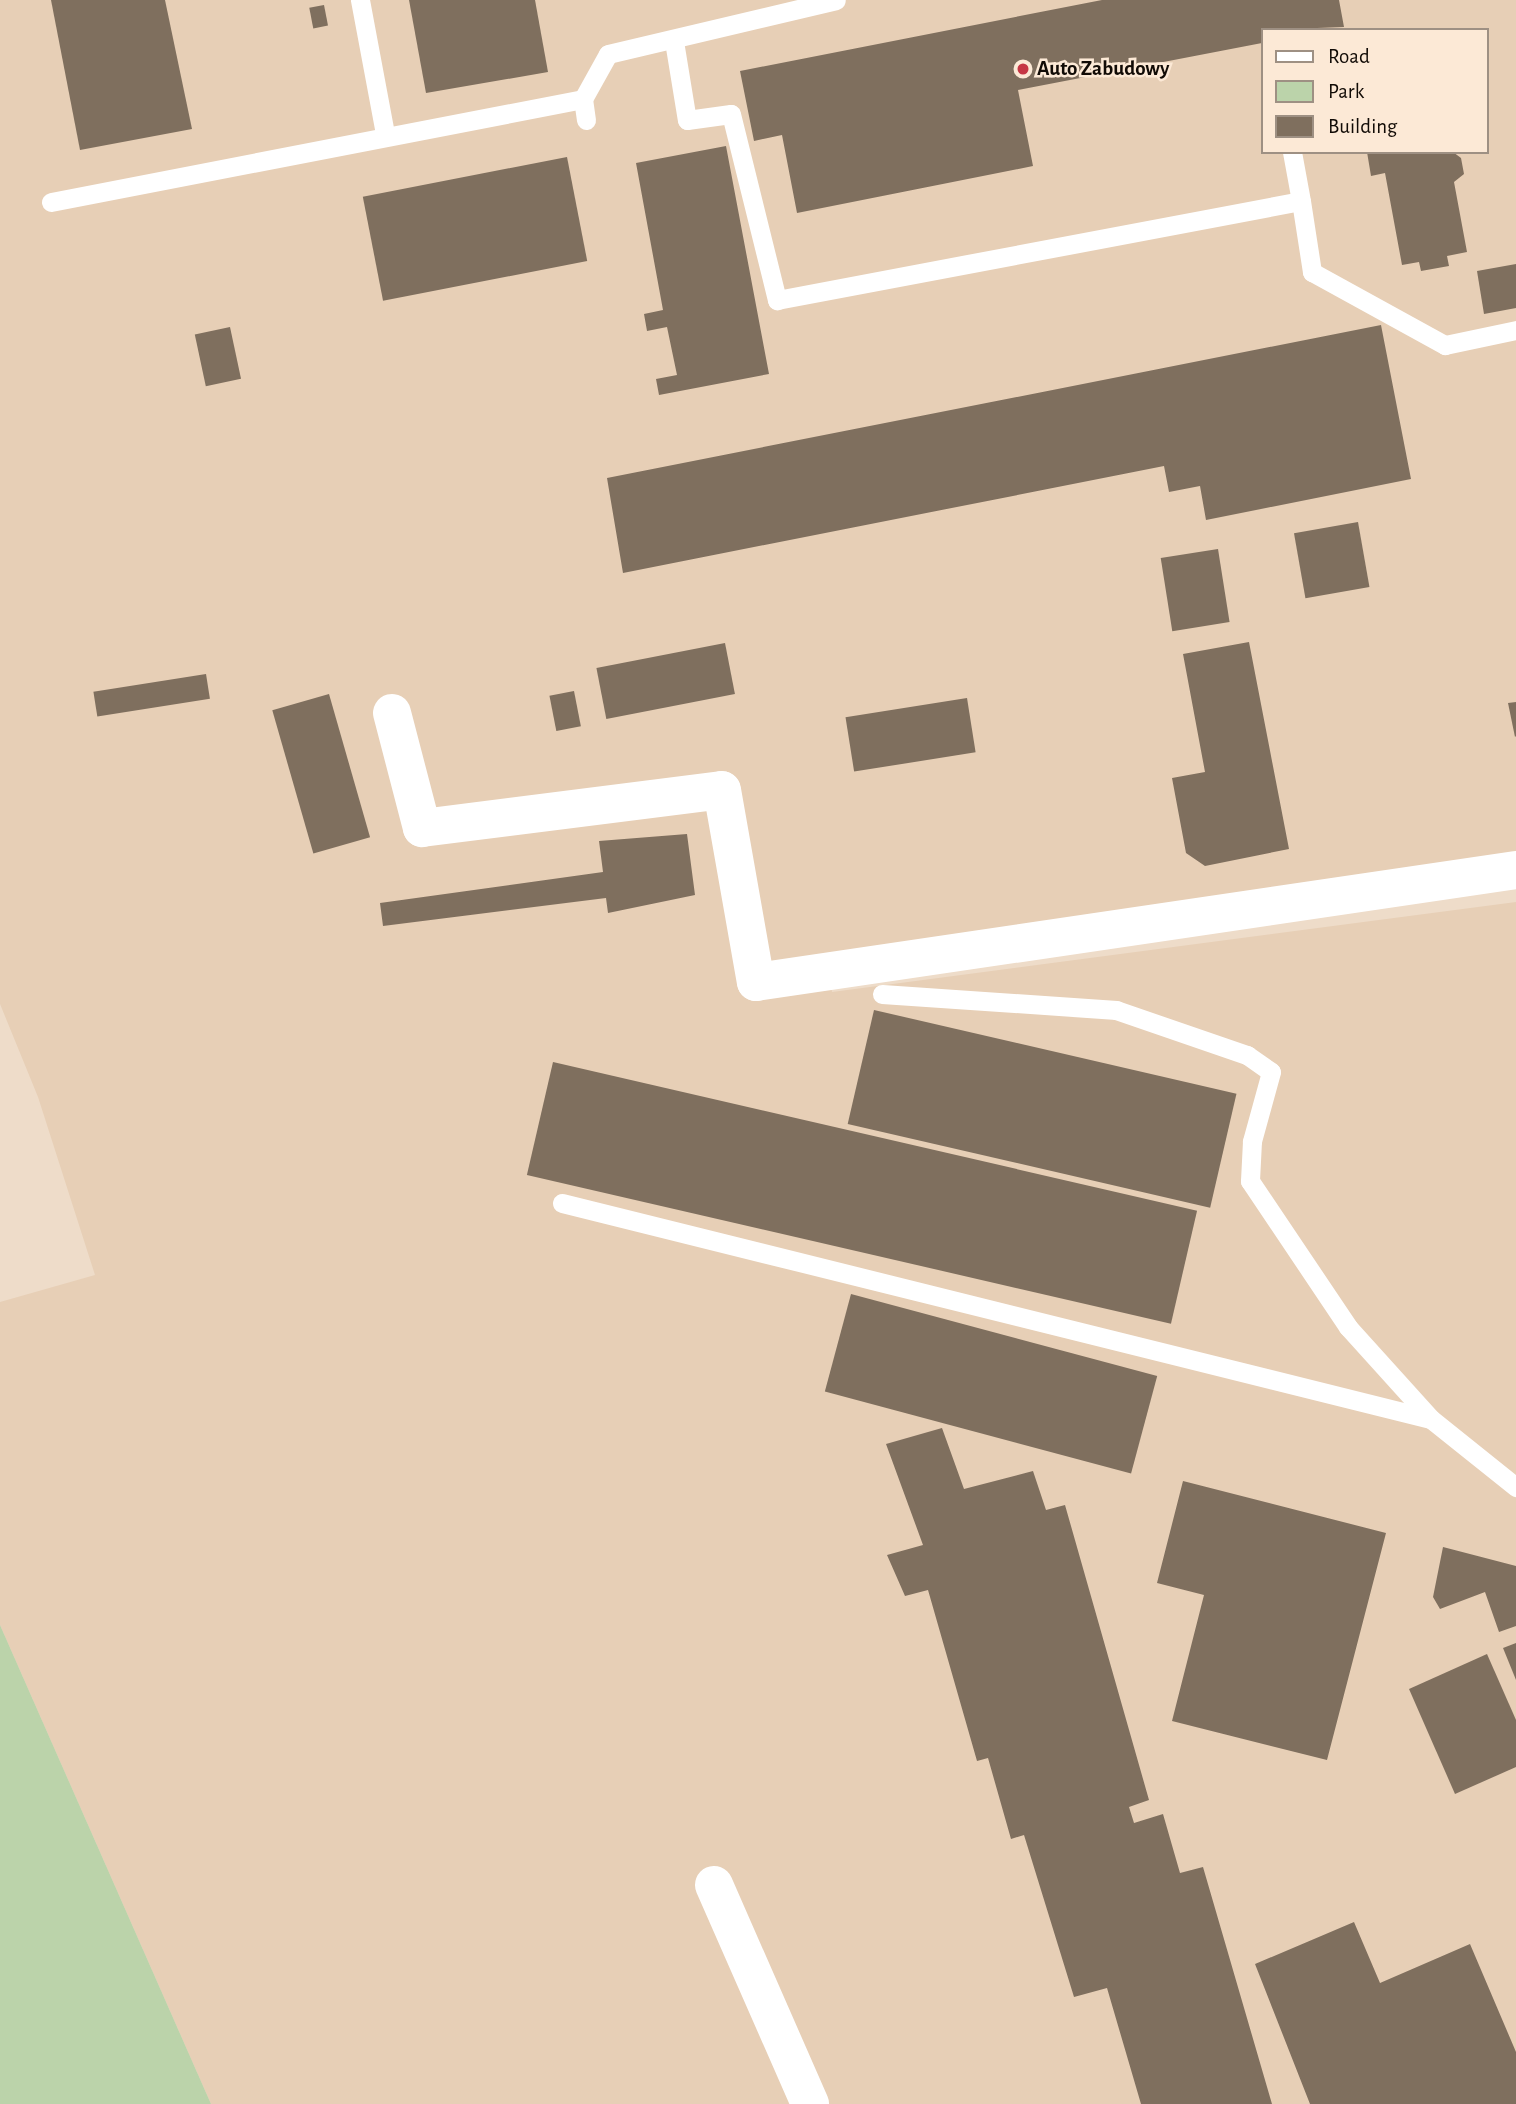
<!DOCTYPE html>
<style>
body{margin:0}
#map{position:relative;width:1516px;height:2104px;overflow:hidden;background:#eedcc9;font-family:"Alegreya Sans",sans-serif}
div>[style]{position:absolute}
.built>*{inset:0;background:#e7cfb6}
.green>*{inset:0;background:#bbd3aa}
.building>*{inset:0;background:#7f6f5e;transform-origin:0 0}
.service>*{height:19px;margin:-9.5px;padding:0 9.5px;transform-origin:9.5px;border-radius:9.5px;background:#fff}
.minor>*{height:38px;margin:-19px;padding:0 19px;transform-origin:19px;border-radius:19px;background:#fff}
.dots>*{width:19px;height:19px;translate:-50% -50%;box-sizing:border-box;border:4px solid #fce9d6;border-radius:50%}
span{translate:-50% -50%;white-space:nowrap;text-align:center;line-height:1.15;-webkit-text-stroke:5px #fce9d6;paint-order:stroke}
.poi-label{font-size:21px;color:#110b06;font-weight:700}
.left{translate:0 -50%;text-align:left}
.legend{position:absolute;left:1261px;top:28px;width:228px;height:126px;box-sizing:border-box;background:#fce9d6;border:2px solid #9e9083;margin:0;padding:9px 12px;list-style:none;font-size:21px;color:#110b06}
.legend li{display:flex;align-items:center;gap:14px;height:35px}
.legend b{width:35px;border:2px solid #9e9083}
</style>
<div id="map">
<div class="built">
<i style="clip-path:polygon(evenodd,0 0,1516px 0,1516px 855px,825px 954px,832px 992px,1516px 902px,1516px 2104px,211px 2104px,0 1625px,0 1302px,95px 1275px,38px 1097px,0 1004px,0 0,1262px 30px,1486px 30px,1486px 152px,1262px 152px,1262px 30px)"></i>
</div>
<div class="green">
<i style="clip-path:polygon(0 1625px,211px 2104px,0 2104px)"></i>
</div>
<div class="building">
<i style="clip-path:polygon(51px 0,165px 0,192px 129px,80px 150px)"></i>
<i style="clip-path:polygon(409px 0,535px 0,548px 72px,426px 93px)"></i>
<i style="clip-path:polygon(1102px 0,1339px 0,1344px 27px,1262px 30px,1262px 43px,1018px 90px,1033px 166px,797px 213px,782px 135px,754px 141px,740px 71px)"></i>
<i style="left:324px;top:5px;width:21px;height:15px;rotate:79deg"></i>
<i style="clip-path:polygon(726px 146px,769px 374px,659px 395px,656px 379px,677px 375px,667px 327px,647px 331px,644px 314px,663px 310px,636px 163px)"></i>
<i style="clip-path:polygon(1367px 152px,1453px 152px,1461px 158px,1464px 174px,1454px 182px,1467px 252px,1447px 256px,1449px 266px,1421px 271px,1419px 262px,1402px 265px,1385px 173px,1371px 176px)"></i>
<i style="left:567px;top:157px;width:106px;height:208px;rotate:79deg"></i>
<i style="clip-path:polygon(1516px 264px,1516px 308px,1484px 314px,1477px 271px)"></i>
<i style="clip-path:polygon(1381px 325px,1411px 479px,1206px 520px,1200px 486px,1169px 492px,1164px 466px,623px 573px,607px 478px)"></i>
<i style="left:230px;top:327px;width:53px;height:36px;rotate:78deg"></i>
<i style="left:1358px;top:522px;width:66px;height:65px;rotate:80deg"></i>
<i style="left:1218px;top:549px;width:74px;height:58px;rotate:81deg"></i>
<i style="clip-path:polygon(1249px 642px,1289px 849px,1205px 866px,1186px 853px,1172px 778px,1205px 772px,1183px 654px)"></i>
<i style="left:725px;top:643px;width:52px;height:131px;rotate:79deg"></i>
<i style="left:206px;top:674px;width:25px;height:114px;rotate:81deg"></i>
<i style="left:574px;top:691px;width:36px;height:25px;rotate:79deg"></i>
<i style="left:329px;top:694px;width:149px;height:59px;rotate:74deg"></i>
<i style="left:967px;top:698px;width:55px;height:123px;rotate:81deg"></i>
<i style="clip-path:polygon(1516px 702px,1516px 736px,1515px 737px,1508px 703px)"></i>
<i style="clip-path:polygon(687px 834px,695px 895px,608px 913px,606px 898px,383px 926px,380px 903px,603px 872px,599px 841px)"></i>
<i style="left:874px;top:1010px;width:372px;height:117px;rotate:13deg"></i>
<i style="left:553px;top:1062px;width:661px;height:116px;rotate:13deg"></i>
<i style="left:851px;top:1294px;width:317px;height:101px;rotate:15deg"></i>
<i style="clip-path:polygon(942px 1428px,964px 1489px,1033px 1471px,1046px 1510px,1065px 1505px,1149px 1800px,1129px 1807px,1134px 1823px,1163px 1814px,1180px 1873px,1203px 1867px,1272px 2104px,1141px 2104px,1107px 1988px,1074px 1997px,1024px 1835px,1011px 1839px,988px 1758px,977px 1761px,928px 1590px,905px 1596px,887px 1555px,923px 1545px,886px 1444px)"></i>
<i style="clip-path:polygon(1183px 1481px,1386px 1533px,1327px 1760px,1172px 1721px,1204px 1595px,1157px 1583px)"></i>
<i style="clip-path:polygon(1443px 1547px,1516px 1566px,1516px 1626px,1499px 1632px,1485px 1592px,1440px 1609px,1433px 1597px)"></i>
<i style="clip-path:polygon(1516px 1643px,1516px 1680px,1503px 1648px)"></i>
<i style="clip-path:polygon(1487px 1654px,1516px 1720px,1516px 1767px,1455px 1794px,1409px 1689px)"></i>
<i style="clip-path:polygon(1354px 1922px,1380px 1983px,1470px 1944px,1516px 2052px,1516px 2104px,1310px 2104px,1255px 1964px)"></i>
</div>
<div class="service">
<i style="left:360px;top:0;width:136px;rotate:79.4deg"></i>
<i style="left:674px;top:41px;width:80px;rotate:80.7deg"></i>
<i style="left:687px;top:120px;width:44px;rotate:-7.8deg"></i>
<i style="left:731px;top:114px;width:192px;rotate:76.1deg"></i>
<i style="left:777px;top:300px;width:533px;rotate:-10.7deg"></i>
<i style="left:1301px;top:201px;width:50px;rotate:-100.4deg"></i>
<i style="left:586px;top:120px;width:21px;rotate:-98deg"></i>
<i style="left:583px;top:99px;width:51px;rotate:-60.9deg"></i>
<i style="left:608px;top:54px;width:234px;rotate:-13.3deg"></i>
<i style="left:1301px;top:201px;width:72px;rotate:81.2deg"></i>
<i style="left:1312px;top:272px;width:152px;rotate:28.8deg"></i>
<i style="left:1445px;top:345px;width:73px;rotate:-11.9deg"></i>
<i style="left:51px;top:202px;width:542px;rotate:-10.96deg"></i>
<i style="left:882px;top:994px;width:235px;rotate:3.9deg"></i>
<i style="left:1116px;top:1010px;width:139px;rotate:19deg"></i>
<i style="left:1247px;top:1055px;width:29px;rotate:35deg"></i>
<i style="left:1271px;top:1072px;width:72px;rotate:105.4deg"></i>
<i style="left:1252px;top:1141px;width:40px;rotate:92.9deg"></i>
<i style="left:1250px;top:1181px;width:176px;rotate:56.1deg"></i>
<i style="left:1348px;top:1327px;width:124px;rotate:47.9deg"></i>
<i style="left:562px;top:1203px;width:895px;rotate:13.96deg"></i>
<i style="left:1431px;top:1419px;width:109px;rotate:38.7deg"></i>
</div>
<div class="minor">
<i style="left:392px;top:713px;width:119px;rotate:75.4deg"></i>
<i style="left:422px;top:828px;width:302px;rotate:-7.2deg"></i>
<i style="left:722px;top:790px;width:195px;rotate:80deg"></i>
<i style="left:756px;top:982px;width:768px;rotate:-8.38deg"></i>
<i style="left:714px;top:1885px;width:239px;rotate:66.3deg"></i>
</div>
<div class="dots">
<i style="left:1023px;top:69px;background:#c63644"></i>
</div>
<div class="poi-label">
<span class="left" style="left:1037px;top:69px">Auto Zabudowy</span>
</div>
<ul class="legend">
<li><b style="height:9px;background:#fff"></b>Road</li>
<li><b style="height:19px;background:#bbd3aa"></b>Park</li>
<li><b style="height:19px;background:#7f6f5e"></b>Building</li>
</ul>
</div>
